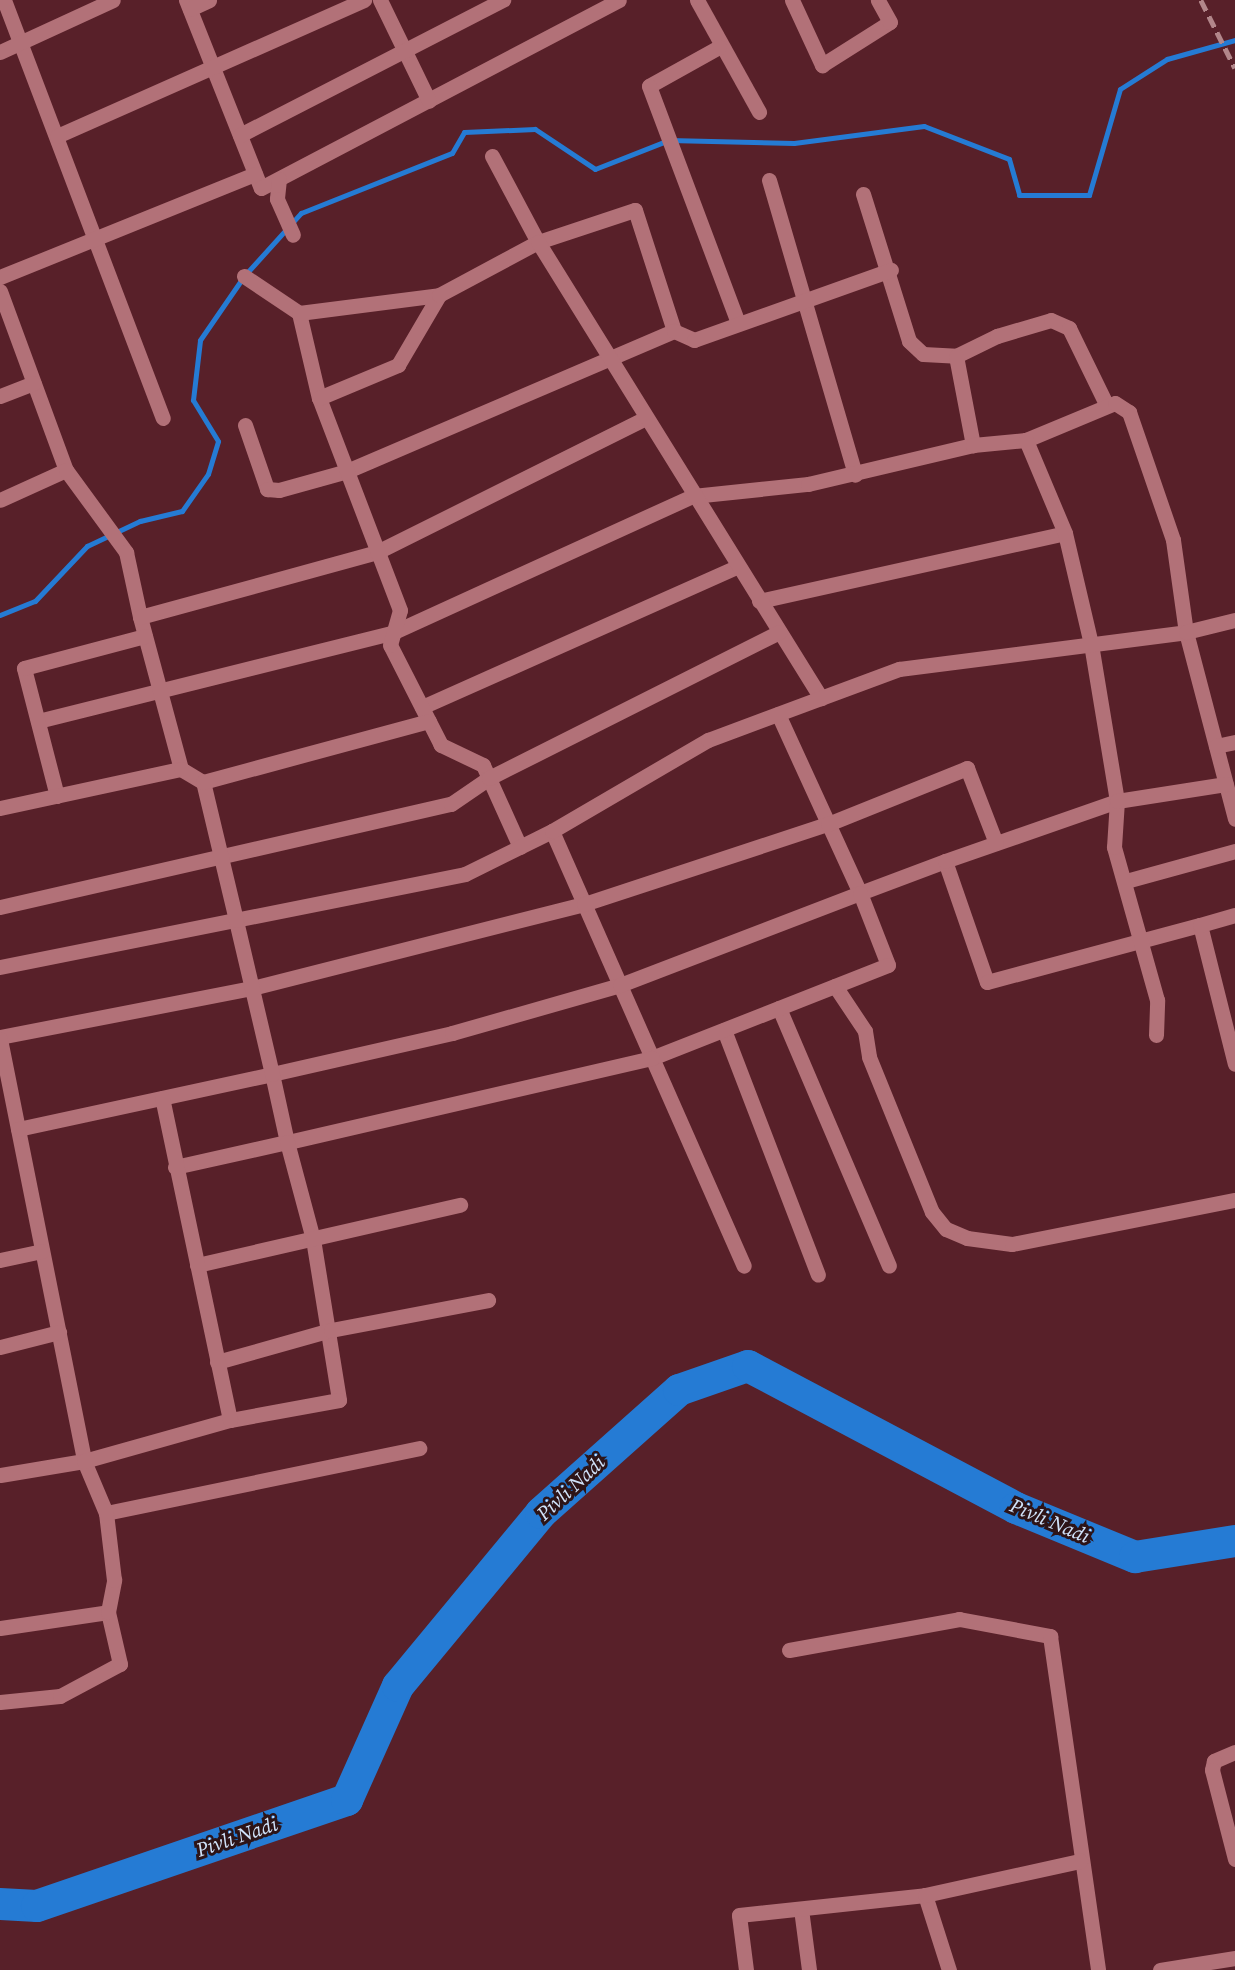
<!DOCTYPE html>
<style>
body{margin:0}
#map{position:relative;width:1235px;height:1970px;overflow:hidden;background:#582029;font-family:"Source Serif 4",serif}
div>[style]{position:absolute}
.stream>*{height:5px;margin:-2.5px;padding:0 2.5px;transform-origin:2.5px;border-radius:2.5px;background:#257bd4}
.river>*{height:32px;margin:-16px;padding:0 16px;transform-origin:16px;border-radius:16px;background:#257bd4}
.minor>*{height:15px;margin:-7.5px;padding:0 7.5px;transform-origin:7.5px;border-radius:7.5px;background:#b27178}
.rail>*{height:4.5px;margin-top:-2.25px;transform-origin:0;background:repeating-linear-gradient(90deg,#b2868a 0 12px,transparent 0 18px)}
span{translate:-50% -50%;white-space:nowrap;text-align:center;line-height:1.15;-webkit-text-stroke:6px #2d1417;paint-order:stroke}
.water-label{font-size:20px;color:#d0e3fa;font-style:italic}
</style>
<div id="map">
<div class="stream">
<i style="left:0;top:615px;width:38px;rotate:-22deg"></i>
<i style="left:35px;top:601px;width:76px;rotate:-46.6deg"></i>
<i style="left:87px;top:546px;width:59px;rotate:-25.3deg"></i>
<i style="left:140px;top:521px;width:43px;rotate:-13.4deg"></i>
<i style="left:182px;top:511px;width:45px;rotate:-54.9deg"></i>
<i style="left:208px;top:474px;width:34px;rotate:-73deg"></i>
<i style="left:218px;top:441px;width:48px;rotate:-121.4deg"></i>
<i style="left:193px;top:400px;width:60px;rotate:-83.3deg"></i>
<i style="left:200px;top:340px;width:78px;rotate:-55.5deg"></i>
<i style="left:244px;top:276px;width:85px;rotate:-47.9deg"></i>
<i style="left:301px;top:213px;width:162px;rotate:-21.7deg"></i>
<i style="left:452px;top:153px;width:24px;rotate:-60deg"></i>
<i style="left:464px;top:132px;width:71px;rotate:-2.4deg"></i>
<i style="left:535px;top:129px;width:72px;rotate:33.7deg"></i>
<i style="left:595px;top:169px;width:79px;rotate:-21.4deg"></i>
<i style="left:669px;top:140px;width:125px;rotate:1.4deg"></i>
<i style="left:794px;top:143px;width:131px;rotate:-7.5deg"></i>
<i style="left:924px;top:126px;width:91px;rotate:21.2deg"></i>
<i style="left:1009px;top:159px;width:37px;rotate:74deg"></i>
<i style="left:1019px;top:195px;width:70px"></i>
<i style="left:1089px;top:195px;width:110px;rotate:-73.7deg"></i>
<i style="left:1120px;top:89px;width:56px;rotate:-32.6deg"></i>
<i style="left:1167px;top:59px;width:71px;rotate:-15.6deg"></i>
</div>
<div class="river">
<i style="left:0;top:1904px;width:37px;rotate:3deg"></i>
<i style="left:37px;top:1906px;width:328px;rotate:-18.9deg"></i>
<i style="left:347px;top:1800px;width:125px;rotate:-65.9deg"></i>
<i style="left:398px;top:1686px;width:224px;rotate:-50.4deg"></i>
<i style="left:541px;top:1513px;width:185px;rotate:-41.7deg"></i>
<i style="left:679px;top:1390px;width:73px;rotate:-19.2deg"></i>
<i style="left:748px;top:1366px;width:303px;rotate:27.9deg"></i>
<i style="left:1016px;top:1508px;width:129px;rotate:22.4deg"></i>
<i style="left:1135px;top:1557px;width:101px;rotate:-9.1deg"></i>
</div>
<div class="minor">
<i style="left:4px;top:0;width:447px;rotate:69.2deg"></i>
<i style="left:186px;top:0;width:202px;rotate:68.3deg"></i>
<i style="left:261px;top:188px;width:404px;rotate:-27.7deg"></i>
<i style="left:380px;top:0;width:112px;rotate:64.1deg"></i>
<i style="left:697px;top:0;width:128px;rotate:61deg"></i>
<i style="left:792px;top:0;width:72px;rotate:65.2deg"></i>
<i style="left:822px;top:65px;width:80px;rotate:-32.3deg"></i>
<i style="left:890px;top:22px;width:25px;rotate:-119deg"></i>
<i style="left:190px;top:9px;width:21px;rotate:-25deg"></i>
<i style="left:719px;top:47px;width:80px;rotate:150.9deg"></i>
<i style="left:649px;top:86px;width:253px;rotate:69.4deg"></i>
<i style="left:0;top:52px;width:124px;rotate:-24.7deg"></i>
<i style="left:240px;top:135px;width:296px;rotate:-27.2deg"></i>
<i style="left:57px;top:136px;width:336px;rotate:-23.9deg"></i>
<i style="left:492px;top:156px;width:98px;rotate:61.9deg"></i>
<i style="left:538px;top:242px;width:102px;rotate:-18.3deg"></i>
<i style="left:635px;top:210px;width:127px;rotate:72.1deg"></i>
<i style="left:279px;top:179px;width:20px;rotate:96deg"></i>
<i style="left:277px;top:199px;width:39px;rotate:66deg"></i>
<i style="left:769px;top:180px;width:307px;rotate:73.7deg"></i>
<i style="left:863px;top:194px;width:154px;rotate:72.6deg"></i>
<i style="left:909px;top:341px;width:19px;rotate:43deg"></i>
<i style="left:923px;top:354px;width:33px;rotate:3deg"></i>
<i style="left:956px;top:356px;width:46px;rotate:-26deg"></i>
<i style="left:997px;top:336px;width:56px;rotate:-16.5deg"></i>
<i style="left:1051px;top:320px;width:20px;rotate:24deg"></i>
<i style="left:1069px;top:328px;width:85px;rotate:64deg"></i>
<i style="left:244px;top:276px;width:66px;rotate:33.9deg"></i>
<i style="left:299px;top:313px;width:87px;rotate:76.8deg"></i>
<i style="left:0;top:277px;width:275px;rotate:-22deg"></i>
<i style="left:0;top:291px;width:191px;rotate:69.8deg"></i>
<i style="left:66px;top:470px;width:72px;rotate:155.6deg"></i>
<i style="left:299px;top:313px;width:141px;rotate:-7.3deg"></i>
<i style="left:956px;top:356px;width:91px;rotate:79.2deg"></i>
<i style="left:0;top:396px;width:36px;rotate:-21deg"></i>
<i style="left:245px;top:425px;width:68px;rotate:71deg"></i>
<i style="left:267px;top:489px;width:12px;rotate:5deg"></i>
<i style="left:279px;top:490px;width:71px;rotate:-15.6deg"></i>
<i style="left:347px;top:471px;width:356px;rotate:-23.2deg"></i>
<i style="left:674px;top:331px;width:22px;rotate:24deg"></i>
<i style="left:694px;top:340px;width:209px;rotate:-19.6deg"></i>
<i style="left:66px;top:470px;width:102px;rotate:53.8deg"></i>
<i style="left:126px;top:552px;width:66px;rotate:77.8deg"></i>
<i style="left:759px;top:601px;width:313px;rotate:-12.5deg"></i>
<i style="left:422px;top:707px;width:346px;rotate:-24deg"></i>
<i style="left:778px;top:714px;width:197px;rotate:65.4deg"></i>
<i style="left:860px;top:893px;width:91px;rotate:-20.6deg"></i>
<i style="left:945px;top:861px;width:128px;rotate:70.9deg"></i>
<i style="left:987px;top:982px;width:220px;rotate:-15deg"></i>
<i style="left:1200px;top:925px;width:143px;rotate:75.9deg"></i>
<i style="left:38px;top:721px;width:367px;rotate:-14deg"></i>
<i style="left:394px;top:632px;width:328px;rotate:-24.5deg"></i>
<i style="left:693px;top:496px;width:116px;rotate:-6deg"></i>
<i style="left:808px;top:484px;width:170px;rotate:-13.3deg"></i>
<i style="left:973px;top:445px;width:53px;rotate:-5.4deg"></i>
<i style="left:1026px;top:440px;width:96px;rotate:-22.6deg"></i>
<i style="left:1115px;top:403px;width:17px;rotate:33deg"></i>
<i style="left:1129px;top:412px;width:135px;rotate:71deg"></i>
<i style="left:1173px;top:540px;width:93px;rotate:82deg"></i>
<i style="left:1186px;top:632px;width:193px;rotate:75.3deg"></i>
<i style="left:1216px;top:746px;width:19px;rotate:-12deg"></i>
<i style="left:181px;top:769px;width:157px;rotate:-105.1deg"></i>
<i style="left:140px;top:617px;width:246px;rotate:-15.3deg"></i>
<i style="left:377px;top:552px;width:298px;rotate:-26.5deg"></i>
<i style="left:57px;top:796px;width:132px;rotate:-104.5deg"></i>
<i style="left:24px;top:668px;width:125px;rotate:-14.8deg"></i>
<i style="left:0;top:808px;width:185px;rotate:-12.2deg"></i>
<i style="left:181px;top:769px;width:26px;rotate:31deg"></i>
<i style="left:552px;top:831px;width:475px;rotate:66.2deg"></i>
<i style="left:520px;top:847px;width:90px;rotate:-114.3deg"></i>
<i style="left:483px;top:765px;width:47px;rotate:-154.5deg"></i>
<i style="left:441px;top:745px;width:112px;rotate:-117deg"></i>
<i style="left:390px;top:645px;width:36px;rotate:-74deg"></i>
<i style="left:400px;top:610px;width:227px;rotate:-110.9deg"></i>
<i style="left:319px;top:398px;width:86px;rotate:-22.7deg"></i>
<i style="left:398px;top:365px;width:81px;rotate:-59.6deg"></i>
<i style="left:439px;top:295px;width:112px;rotate:-28.2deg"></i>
<i style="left:538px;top:242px;width:537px;rotate:58.18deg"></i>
<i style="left:945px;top:861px;width:182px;rotate:-19.2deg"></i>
<i style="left:1117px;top:801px;width:159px;rotate:-99.4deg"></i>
<i style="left:1091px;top:644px;width:114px;rotate:-103.2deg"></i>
<i style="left:1065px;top:533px;width:101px;rotate:-112.8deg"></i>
<i style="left:1126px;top:881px;width:113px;rotate:-15.4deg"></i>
<i style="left:0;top:907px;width:463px;rotate:-12.9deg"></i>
<i style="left:451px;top:804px;width:46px;rotate:-34.4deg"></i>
<i style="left:489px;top:778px;width:325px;rotate:-26.7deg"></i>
<i style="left:1200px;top:925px;width:36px;rotate:-16deg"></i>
<i style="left:0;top:967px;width:474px;rotate:-11.3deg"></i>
<i style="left:465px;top:874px;width:97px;rotate:-26.3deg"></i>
<i style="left:552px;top:831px;width:181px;rotate:-30.3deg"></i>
<i style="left:708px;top:740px;width:204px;rotate:-20.4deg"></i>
<i style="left:899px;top:669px;width:289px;rotate:-7.3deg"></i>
<i style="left:1186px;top:632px;width:50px;rotate:-13.8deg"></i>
<i style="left:835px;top:986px;width:54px;rotate:56.3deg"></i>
<i style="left:865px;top:1031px;width:26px;rotate:81deg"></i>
<i style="left:869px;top:1057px;width:167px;rotate:67.9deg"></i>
<i style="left:932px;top:1212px;width:22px;rotate:51deg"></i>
<i style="left:946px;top:1229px;width:23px;rotate:23deg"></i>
<i style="left:967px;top:1238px;width:45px;rotate:7.6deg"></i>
<i style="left:1012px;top:1244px;width:227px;rotate:-11.2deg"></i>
<i style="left:779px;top:1008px;width:280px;rotate:66.9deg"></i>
<i style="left:724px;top:1030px;width:262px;rotate:69deg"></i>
<i style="left:1156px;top:1035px;width:35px;rotate:-88deg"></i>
<i style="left:1157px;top:1000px;width:159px;rotate:-105.7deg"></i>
<i style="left:1114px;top:847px;width:46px;rotate:-86.3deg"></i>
<i style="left:1117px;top:801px;width:110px;rotate:-8.9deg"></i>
<i style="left:0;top:1037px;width:257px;rotate:-11deg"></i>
<i style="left:252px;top:988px;width:342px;rotate:-14.2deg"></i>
<i style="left:584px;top:904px;width:257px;rotate:-18.2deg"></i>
<i style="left:828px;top:824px;width:150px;rotate:-21.9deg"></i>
<i style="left:967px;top:768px;width:80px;rotate:68.9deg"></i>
<i style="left:0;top:1039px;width:430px;rotate:78.7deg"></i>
<i style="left:84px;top:1461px;width:85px;rotate:170.5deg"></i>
<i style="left:18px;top:1129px;width:260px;rotate:-12.2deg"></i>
<i style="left:272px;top:1074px;width:185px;rotate:-12.8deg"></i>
<i style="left:452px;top:1033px;width:175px;rotate:-15.9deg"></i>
<i style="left:620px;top:985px;width:257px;rotate:-21deg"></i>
<i style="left:860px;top:893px;width:77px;rotate:68.7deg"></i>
<i style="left:888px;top:965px;width:254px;rotate:158.5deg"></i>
<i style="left:652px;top:1058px;width:375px;rotate:167deg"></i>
<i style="left:287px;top:1142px;width:70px;rotate:-102.4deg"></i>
<i style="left:272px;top:1074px;width:158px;rotate:-103.2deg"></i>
<i style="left:236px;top:920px;width:142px;rotate:-103.4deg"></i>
<i style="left:203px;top:782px;width:234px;rotate:-15.1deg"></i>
<i style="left:175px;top:1167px;width:115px;rotate:-12.6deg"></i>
<i style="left:287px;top:1142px;width:100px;rotate:75deg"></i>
<i style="left:313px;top:1239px;width:163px;rotate:80.8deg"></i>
<i style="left:339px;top:1400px;width:111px;rotate:169.6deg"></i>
<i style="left:0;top:1260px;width:43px;rotate:-12.1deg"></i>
<i style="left:197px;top:1265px;width:270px;rotate:-12.9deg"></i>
<i style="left:0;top:1347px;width:61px;rotate:-14.3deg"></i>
<i style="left:217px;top:1362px;width:118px;rotate:-15.7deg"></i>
<i style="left:331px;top:1330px;width:160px;rotate:-10.8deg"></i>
<i style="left:106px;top:1513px;width:320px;rotate:-11.7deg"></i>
<i style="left:0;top:1628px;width:109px;rotate:-8.4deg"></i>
<i style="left:789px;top:1650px;width:173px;rotate:-10.3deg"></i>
<i style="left:959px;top:1619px;width:93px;rotate:10.6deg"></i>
<i style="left:1050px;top:1636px;width:337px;rotate:81.8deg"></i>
<i style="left:0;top:1702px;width:60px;rotate:-5.7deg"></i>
<i style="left:60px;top:1696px;width:68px;rotate:-28.1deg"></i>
<i style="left:120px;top:1664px;width:53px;rotate:-103deg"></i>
<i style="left:108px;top:1612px;width:33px;rotate:-79deg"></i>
<i style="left:114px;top:1580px;width:67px;rotate:-96.8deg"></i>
<i style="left:106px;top:1513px;width:56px;rotate:-112.9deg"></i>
<i style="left:84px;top:1461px;width:152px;rotate:-15.7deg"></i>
<i style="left:230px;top:1420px;width:329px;rotate:-101.9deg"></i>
<i style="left:1235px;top:1752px;width:23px;rotate:157deg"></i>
<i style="left:1214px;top:1761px;width:9px;rotate:103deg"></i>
<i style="left:1212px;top:1770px;width:92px;rotate:75.5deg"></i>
<i style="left:925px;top:1895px;width:79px;rotate:72.3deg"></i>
<i style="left:801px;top:1909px;width:62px;rotate:82.5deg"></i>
<i style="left:746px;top:1970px;width:55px;rotate:-97.3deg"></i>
<i style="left:739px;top:1915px;width:187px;rotate:-6.1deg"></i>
<i style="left:925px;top:1895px;width:159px;rotate:-12.4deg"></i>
<i style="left:1160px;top:1970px;width:76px;rotate:-9.1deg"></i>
</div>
<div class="rail">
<i style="left:1201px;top:0;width:76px;rotate:63.4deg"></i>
</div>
<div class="water-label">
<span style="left:571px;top:1488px;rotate:-43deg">Pivli Nadi</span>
<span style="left:1050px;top:1521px;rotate:23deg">Pivli Nadi</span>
<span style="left:237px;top:1837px;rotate:-19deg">Pivli Nadi</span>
</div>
</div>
